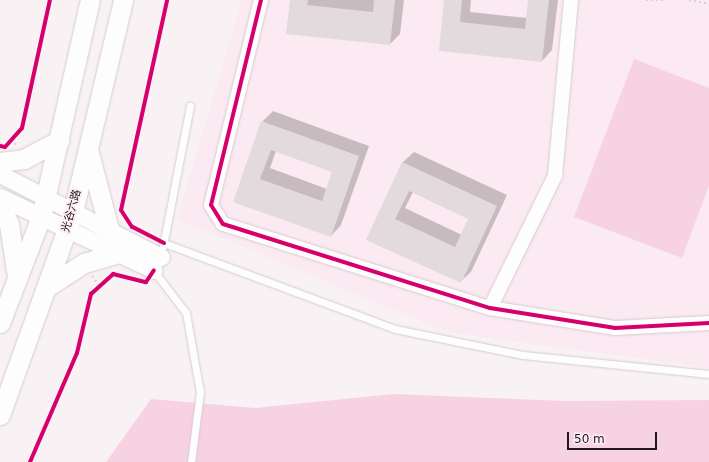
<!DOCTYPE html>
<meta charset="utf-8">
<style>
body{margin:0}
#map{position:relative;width:709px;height:462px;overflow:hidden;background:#f8f2f4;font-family:"DejaVu Sans","Noto Sans SC",sans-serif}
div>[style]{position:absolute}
.built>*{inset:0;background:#fbeaf1}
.green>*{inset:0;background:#f7d2e2}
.shadow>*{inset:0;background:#0003}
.building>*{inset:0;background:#e3dadd}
.path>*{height:2px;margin-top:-1px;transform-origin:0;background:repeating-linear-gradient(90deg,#d6d3d5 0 2px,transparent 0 5px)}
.roads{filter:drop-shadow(0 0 1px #d5ccd0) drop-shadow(0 0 1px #d5ccd0)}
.service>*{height:7px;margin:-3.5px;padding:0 3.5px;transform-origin:3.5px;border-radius:3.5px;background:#fefdfd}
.minor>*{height:14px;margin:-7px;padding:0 7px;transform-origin:7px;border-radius:7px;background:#fefdfd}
.tertiary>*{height:17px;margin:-8.5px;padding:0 8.5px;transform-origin:8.5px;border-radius:8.5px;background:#fefdfd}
.secondary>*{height:19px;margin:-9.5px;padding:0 9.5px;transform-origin:9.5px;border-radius:9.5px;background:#fefdfd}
.cycleway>*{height:4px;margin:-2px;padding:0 2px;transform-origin:2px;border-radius:2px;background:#d6006c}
span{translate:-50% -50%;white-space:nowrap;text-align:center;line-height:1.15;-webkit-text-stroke:4px #fceef3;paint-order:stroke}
.street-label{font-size:11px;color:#23181d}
.scale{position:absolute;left:567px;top:432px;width:90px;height:18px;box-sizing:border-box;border:2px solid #23181d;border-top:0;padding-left:5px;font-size:12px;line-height:14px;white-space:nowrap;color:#23181d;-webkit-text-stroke:3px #fceef3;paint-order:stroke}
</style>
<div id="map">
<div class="built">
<i style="clip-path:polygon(242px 0,709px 0,709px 368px,446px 332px,177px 219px)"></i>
</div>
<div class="green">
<i style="clip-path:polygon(634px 59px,709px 88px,709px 186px,682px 258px,574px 217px)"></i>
<i style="clip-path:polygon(394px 394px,566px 401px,709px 400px,709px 462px,106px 462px,151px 399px,255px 408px)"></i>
</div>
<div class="shadow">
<i style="clip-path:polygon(291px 0,404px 0,400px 34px,390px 44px)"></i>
<i style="clip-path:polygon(445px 0,471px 0,470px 12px,527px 18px,529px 0,558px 0,552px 50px,542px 61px,440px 50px)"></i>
<i style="clip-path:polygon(evenodd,273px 111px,369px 146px,341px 225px,331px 236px,234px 202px,262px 122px,273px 111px,276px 151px,333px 171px,327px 189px,270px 168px,276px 151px)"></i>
<i style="clip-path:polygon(evenodd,414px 152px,507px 195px,471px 272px,460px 282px,367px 239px,403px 162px,414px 152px,413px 192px,469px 218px,462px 235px,405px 208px,413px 192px)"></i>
</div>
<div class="building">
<i style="clip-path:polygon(290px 0,308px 0,307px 5px,373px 12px,374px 0,395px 0,390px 45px,286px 34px)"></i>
<i style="clip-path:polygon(444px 0,462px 0,460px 22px,525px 29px,528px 0,549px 0,542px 62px,439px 51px)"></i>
<i style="clip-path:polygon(evenodd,261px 121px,359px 156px,331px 237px,233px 202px,261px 121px,271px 150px,332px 172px,322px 201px,260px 179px,271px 150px)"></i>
<i style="clip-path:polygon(evenodd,402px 162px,497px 206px,461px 283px,366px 240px,402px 162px,409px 191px,468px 219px,455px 247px,395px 219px,409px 191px)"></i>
</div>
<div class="path">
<i style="left:646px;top:0;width:19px"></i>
<i style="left:689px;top:0;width:20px;rotate:11deg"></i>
<i style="left:12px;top:139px;width:7px;rotate:56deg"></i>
<i style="left:92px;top:276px;width:13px;rotate:51deg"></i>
</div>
<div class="roads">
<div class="service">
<i style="left:164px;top:243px;width:246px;rotate:20.4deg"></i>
<i style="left:395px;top:329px;width:131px;rotate:11.5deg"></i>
<i style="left:523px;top:355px;width:187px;rotate:5.8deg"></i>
<i style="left:163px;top:246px;width:143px;rotate:-79.1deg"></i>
<i style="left:154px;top:271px;width:53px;rotate:52.7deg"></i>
<i style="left:186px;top:313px;width:80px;rotate:80deg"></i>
<i style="left:200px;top:392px;width:71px;rotate:97.3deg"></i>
</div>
<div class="minor">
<i style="left:261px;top:0;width:211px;rotate:103.7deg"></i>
<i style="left:211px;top:205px;width:22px;rotate:58deg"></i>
<i style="left:223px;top:224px;width:280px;rotate:17.5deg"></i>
<i style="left:490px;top:308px;width:127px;rotate:9.1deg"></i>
<i style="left:615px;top:328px;width:94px;rotate:-3deg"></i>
<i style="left:490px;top:308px;width:147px;rotate:-63.8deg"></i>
<i style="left:555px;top:176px;width:177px;rotate:-84.8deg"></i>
</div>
<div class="tertiary">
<i style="left:0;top:174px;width:181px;rotate:27.3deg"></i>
<i style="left:0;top:197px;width:170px;rotate:25.4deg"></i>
</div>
<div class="secondary">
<i style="left:89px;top:153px;width:79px;rotate:75.3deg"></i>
<i style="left:0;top:162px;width:24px;rotate:-7deg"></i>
<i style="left:24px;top:159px;width:40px;rotate:-28deg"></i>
<i style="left:0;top:203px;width:23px;rotate:67deg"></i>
<i style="left:9px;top:224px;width:54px;rotate:81.4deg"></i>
<i style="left:47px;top:287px;width:44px;rotate:-33deg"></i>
<i style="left:84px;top:263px;width:35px;rotate:-16deg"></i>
<i style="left:0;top:323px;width:114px;rotate:-68.9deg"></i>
<i style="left:41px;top:217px;width:222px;rotate:-77.3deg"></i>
<i style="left:0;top:415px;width:216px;rotate:-70.2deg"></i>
<i style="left:73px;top:212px;width:218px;rotate:-76.7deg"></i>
</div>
</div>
<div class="cycleway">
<i style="left:261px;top:0;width:211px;rotate:103.7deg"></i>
<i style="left:211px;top:205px;width:22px;rotate:58deg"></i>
<i style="left:223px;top:224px;width:280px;rotate:17.5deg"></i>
<i style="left:490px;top:308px;width:127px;rotate:9.1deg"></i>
<i style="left:615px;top:328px;width:94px;rotate:-3deg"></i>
<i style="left:0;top:146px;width:5px;rotate:11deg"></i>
<i style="left:5px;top:147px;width:25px;rotate:-48deg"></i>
<i style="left:22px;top:128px;width:131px;rotate:-77.7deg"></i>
<i style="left:164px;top:243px;width:36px;rotate:-153deg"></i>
<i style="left:132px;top:227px;width:20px;rotate:-123deg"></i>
<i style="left:121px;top:210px;width:215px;rotate:-77.6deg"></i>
<i style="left:30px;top:462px;width:119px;rotate:-66.7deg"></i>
<i style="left:77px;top:353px;width:61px;rotate:-76.7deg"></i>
<i style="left:91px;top:294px;width:30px;rotate:-42deg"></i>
<i style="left:113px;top:274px;width:34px;rotate:14deg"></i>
<i style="left:146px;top:282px;width:14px;rotate:-56deg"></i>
</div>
<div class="street-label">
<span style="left:72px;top:211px;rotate:-74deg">光谷六路</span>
</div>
<div class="scale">50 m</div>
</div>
